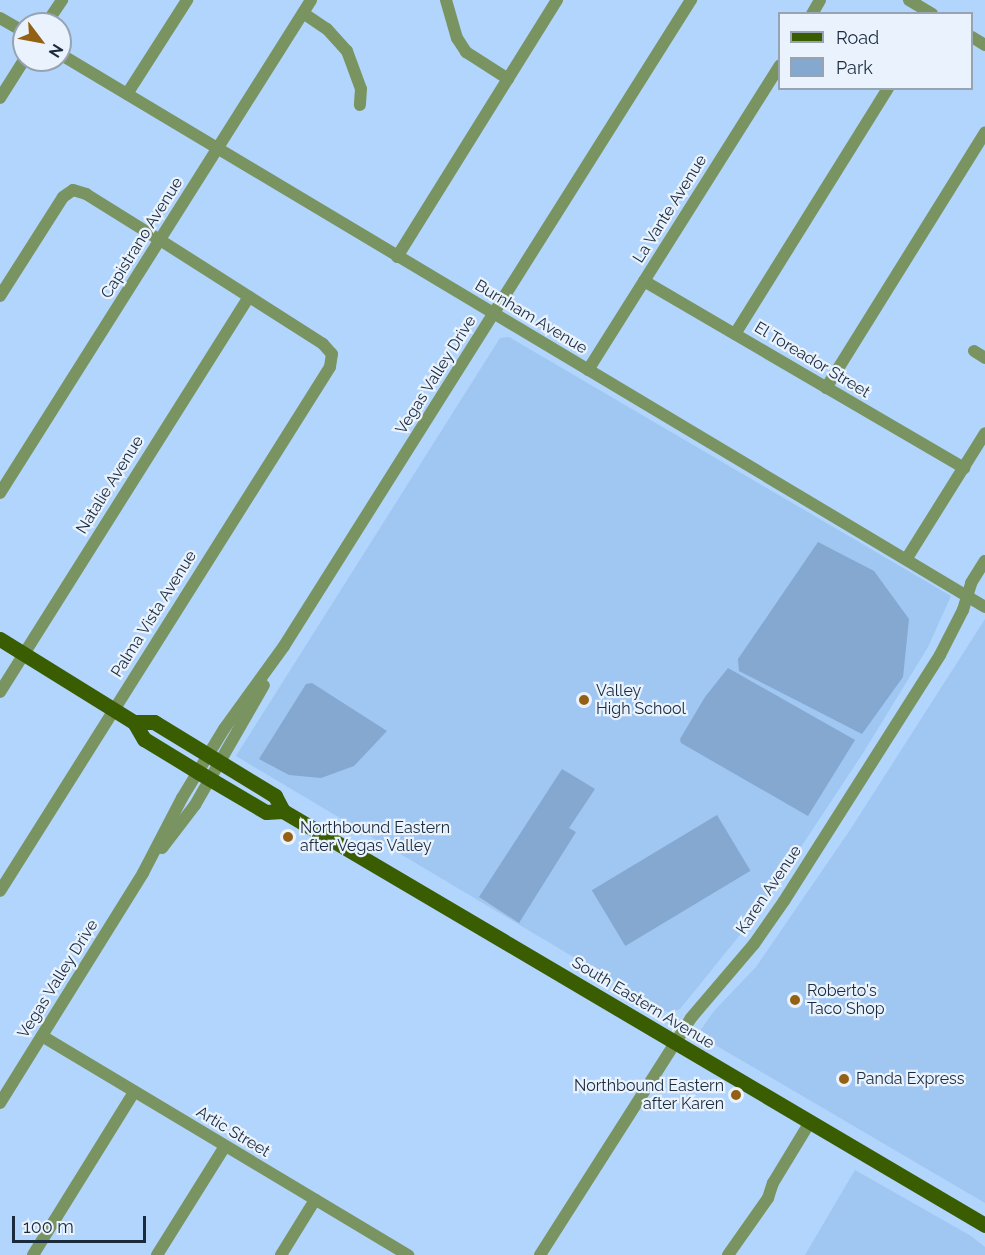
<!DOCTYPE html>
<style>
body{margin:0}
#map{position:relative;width:985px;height:1255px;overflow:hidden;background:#b1d5fc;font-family:Raleway,sans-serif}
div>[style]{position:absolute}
.built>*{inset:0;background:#9fc7f2}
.green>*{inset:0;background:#84a8cf;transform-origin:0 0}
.minor>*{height:12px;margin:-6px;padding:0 6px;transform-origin:6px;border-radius:6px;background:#7a9461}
.major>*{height:15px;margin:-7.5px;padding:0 7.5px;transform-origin:7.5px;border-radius:7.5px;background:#395d00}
.dots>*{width:16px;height:16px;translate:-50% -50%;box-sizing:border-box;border:3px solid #eaf3fd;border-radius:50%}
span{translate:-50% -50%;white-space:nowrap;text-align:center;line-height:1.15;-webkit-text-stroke:4.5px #eaf3fd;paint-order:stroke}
.street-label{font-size:16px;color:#1a2b3e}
.poi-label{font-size:16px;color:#1a2b3e}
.left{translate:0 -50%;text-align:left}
.right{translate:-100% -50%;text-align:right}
.legend{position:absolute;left:778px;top:12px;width:195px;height:78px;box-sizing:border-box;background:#eaf3fd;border:2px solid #97a3b1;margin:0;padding:8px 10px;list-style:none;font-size:18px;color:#1a2b3e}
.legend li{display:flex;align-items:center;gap:12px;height:30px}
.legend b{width:30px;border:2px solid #97a3b1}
.north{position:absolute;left:12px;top:12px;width:60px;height:60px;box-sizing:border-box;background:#eaf3fd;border:2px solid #97a3b1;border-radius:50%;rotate:122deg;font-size:16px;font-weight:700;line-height:24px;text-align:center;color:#1a2b3e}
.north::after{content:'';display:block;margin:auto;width:21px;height:27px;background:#946114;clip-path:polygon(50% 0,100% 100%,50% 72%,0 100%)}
.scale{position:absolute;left:12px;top:1216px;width:134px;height:27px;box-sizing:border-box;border:3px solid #1a2b3e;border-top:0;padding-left:8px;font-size:18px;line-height:21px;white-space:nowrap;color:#1a2b3e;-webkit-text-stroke:4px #eaf3fd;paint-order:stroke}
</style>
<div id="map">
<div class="built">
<i style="clip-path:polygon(509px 337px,951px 596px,928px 647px,863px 753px,756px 915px,680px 1009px,672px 1012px,664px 1011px,236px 756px,500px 338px)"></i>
<i style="clip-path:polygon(985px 619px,985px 1203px,717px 1046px,700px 1031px,714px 1011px,756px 967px,850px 830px)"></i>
<i style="clip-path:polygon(855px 1170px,971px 1236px,985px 1247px,985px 1255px,805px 1255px)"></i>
</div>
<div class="green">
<i style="clip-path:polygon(818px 542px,874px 571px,909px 619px,903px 677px,862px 734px,739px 671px,738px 659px)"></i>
<i style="clip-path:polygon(728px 668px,855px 740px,808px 816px,681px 743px,680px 739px,705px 697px)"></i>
<i style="clip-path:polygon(312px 683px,387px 731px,354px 766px,321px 778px,289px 775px,259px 759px,306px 684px)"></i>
<i style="clip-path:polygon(562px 769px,595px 789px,569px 828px,576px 832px,519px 923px,479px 897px)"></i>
<i style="left:717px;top:815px;width:65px;height:146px;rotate:59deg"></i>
</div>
<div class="minor">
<i style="left:446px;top:0;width:40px;rotate:74deg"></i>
<i style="left:457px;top:38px;width:17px;rotate:57deg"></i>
<i style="left:466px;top:52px;width:50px;rotate:32.7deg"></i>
<i style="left:909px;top:0;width:27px;rotate:31deg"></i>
<i style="left:303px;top:13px;width:29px;rotate:34deg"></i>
<i style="left:327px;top:29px;width:30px;rotate:48deg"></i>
<i style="left:347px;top:51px;width:40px;rotate:69.8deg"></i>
<i style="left:361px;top:89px;width:16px;rotate:94deg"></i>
<i style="left:812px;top:14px;width:16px;rotate:-60deg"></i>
<i style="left:0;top:18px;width:28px;rotate:30deg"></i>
<i style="left:46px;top:24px;width:29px;rotate:-56deg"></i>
<i style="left:972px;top:37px;width:15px;rotate:32deg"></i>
<i style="left:60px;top:54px;width:1078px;rotate:30.87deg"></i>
<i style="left:127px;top:94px;width:112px;rotate:-57.4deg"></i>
<i style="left:0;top:98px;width:45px;rotate:-57.7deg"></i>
<i style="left:397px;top:257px;width:303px;rotate:-58.1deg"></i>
<i style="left:644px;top:281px;width:371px;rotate:30.3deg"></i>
<i style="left:0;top:296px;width:117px;rotate:-57.5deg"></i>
<i style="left:63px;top:197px;width:12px;rotate:-35deg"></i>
<i style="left:73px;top:190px;width:14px;rotate:17deg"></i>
<i style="left:86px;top:194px;width:87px;rotate:31.9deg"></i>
<i style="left:160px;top:240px;width:193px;rotate:32.5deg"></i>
<i style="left:323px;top:344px;width:13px;rotate:48deg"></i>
<i style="left:332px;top:354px;width:13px;rotate:99deg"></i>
<i style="left:330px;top:367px;width:619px;rotate:122.2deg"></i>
<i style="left:735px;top:334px;width:290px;rotate:-58.1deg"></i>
<i style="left:974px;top:351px;width:13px;rotate:32deg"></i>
<i style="left:588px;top:370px;width:360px;rotate:-57.8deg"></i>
<i style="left:826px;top:388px;width:301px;rotate:-58.1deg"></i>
<i style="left:0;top:493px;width:583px;rotate:-57.75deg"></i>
<i style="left:907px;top:558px;width:147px;rotate:-58deg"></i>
<i style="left:0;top:692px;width:467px;rotate:-57.8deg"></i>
<i style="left:162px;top:848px;width:54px;rotate:-52.5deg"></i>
<i style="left:195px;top:805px;width:138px;rotate:-60.1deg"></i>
<i style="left:42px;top:1036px;width:427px;rotate:30.9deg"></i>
<i style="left:0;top:1103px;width:271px;rotate:-58.1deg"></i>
<i style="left:143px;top:873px;width:85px;rotate:-62.5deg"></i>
<i style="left:182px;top:798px;width:81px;rotate:-58.7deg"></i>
<i style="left:224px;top:729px;width:102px;rotate:-54.1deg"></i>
<i style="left:284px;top:646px;width:764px;rotate:-57.79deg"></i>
<i style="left:33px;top:1255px;width:192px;rotate:-58.2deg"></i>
<i style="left:157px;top:1255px;width:128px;rotate:-58deg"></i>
<i style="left:281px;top:1255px;width:65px;rotate:-58.3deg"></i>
<i style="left:540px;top:1255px;width:281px;rotate:-57.5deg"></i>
<i style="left:691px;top:1018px;width:97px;rotate:-49.6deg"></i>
<i style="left:754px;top:944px;width:52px;rotate:-55.1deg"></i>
<i style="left:784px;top:901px;width:291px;rotate:-57.6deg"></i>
<i style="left:940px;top:655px;width:51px;rotate:-62.9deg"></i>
<i style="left:963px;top:610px;width:28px;rotate:-73deg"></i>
<i style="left:971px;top:583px;width:26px;rotate:-58deg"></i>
<i style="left:728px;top:1255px;width:70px;rotate:-54.9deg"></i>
<i style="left:768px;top:1198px;width:16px;rotate:-72deg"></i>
<i style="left:773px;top:1183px;width:71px;rotate:-58.8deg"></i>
</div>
<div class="major">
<i style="left:0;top:639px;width:158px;rotate:31.8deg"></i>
<i style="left:134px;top:722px;width:20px;rotate:60deg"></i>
<i style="left:144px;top:739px;width:63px;rotate:31.4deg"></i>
<i style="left:198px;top:772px;width:79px;rotate:30.5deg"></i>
<i style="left:266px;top:812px;width:17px;rotate:-3deg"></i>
<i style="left:134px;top:722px;width:20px"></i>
<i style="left:154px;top:722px;width:142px;rotate:31.4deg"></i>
<i style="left:275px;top:796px;width:17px;rotate:62deg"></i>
<i style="left:283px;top:811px;width:815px;rotate:30.53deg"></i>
</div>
<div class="dots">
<i style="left:584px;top:700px;background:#946114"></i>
<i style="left:288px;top:837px;background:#946114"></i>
<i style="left:795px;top:1000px;background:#946114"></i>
<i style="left:844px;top:1079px;background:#946114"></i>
<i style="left:736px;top:1095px;background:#946114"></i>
</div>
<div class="street-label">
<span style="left:670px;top:209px;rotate:-58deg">La Vante Avenue</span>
<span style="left:142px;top:238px;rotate:-58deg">Capistrano Avenue</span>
<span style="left:531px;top:317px;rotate:31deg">Burnham Avenue</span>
<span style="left:812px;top:360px;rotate:31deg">El Toreador Street</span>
<span style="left:436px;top:375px;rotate:-58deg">Vegas Valley Drive</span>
<span style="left:110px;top:485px;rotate:-58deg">Natalie Avenue</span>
<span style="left:154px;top:614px;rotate:-58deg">Palma Vista Avenue</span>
<span style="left:769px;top:890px;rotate:-56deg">Karen Avenue</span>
<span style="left:58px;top:979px;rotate:-58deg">Vegas Valley Drive</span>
<span style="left:643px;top:1003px;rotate:31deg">South Eastern Avenue</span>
<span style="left:233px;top:1132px;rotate:31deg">Artic Street</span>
</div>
<div class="poi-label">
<span class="left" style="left:596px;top:700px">Valley<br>High School</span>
<span class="left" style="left:300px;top:837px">Northbound Eastern<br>after Vegas Valley</span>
<span class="left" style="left:807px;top:1000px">Roberto's<br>Taco Shop</span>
<span class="left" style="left:856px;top:1079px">Panda Express</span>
<span class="right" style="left:724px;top:1095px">Northbound Eastern<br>after Karen</span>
</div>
<ul class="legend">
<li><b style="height:8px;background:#395d00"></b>Road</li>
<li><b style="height:16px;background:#84a8cf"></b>Park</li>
</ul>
<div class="north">N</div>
<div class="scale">100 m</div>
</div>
